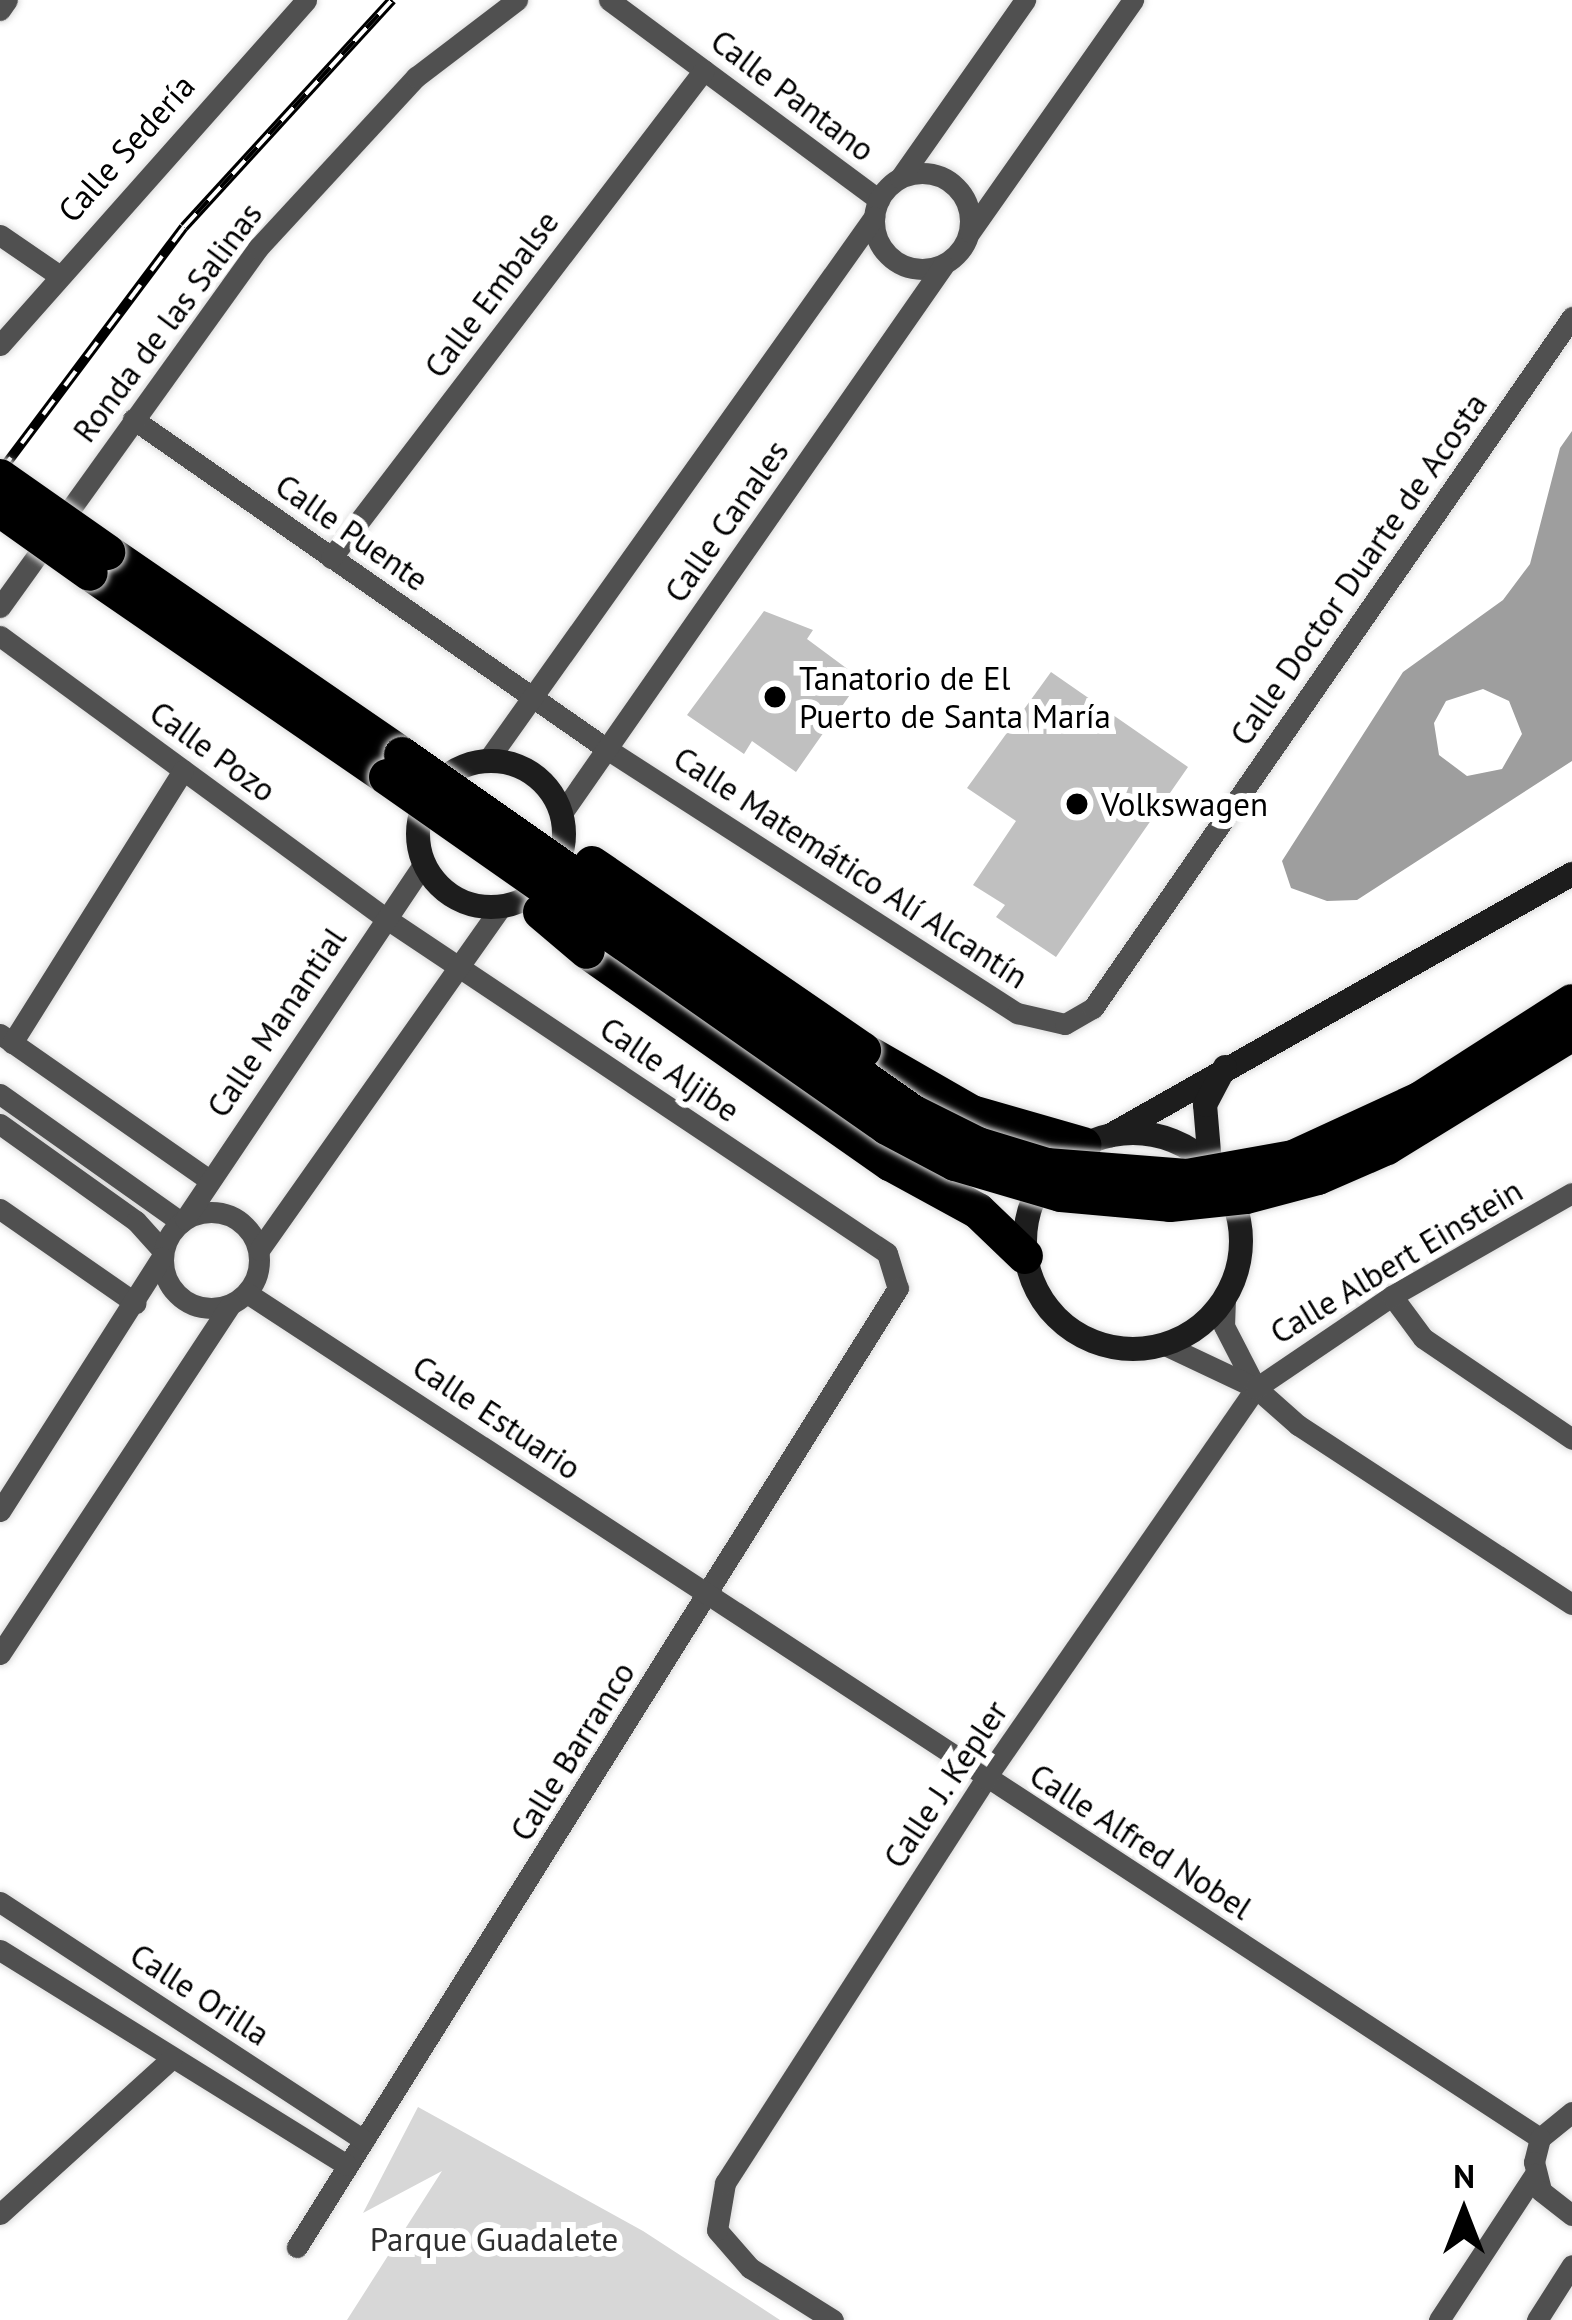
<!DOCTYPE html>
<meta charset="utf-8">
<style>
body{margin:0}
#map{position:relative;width:1572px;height:2320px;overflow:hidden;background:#fff;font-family:"PT Sans",sans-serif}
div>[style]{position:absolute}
.green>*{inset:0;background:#d7d7d7}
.water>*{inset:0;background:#9e9e9e}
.building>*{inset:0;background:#c0c0c0}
.roads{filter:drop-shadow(0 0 3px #dbdbdb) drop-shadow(0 0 3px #dbdbdb)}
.street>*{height:21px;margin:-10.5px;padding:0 10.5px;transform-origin:10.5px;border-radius:10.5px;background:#505050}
.street>.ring{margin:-10.5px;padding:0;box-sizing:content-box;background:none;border:21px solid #505050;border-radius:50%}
.secondary>*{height:24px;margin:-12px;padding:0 12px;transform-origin:12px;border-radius:12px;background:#1d1d1d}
.secondary>.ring{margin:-12px;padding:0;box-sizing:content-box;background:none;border:24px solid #1d1d1d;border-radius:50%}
.highway>*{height:36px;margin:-18px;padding:0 18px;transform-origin:18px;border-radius:18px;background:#000}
.rail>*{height:10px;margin-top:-5px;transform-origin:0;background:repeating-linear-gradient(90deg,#fff 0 18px,#000 0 36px);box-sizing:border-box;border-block:3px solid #000}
.bridges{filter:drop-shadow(0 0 3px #dbdbdb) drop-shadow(0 0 3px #dbdbdb)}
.highway-bridge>*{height:36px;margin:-18px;padding:0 18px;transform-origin:18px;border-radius:18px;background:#000}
.dots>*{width:33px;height:33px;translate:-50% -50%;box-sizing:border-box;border:6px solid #fff;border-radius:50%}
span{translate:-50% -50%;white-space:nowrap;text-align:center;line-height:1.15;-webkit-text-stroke:12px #fff;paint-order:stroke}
.street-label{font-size:33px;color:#000}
.poi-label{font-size:33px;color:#000}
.left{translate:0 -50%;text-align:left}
.park-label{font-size:33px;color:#2e2e2e}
.north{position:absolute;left:1404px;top:2152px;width:120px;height:120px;-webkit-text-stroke:9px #fff;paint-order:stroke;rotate:0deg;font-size:33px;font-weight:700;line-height:48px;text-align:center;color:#000}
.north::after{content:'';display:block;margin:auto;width:42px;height:54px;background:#000;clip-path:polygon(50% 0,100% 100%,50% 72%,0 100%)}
</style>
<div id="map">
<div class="green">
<i style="clip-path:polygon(418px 2107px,643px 2231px,780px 2320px,347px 2320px,442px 2171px,363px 2213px)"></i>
</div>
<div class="water">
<i style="clip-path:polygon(evenodd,1572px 431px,1572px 761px,1357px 900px,1327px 901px,1291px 888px,1282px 861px,1403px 672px,1503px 600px,1530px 564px,1560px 448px,1572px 431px,1483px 689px,1509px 701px,1522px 734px,1502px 769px,1467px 776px,1439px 755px,1434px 723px,1446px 701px,1483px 689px)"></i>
</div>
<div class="building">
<i style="clip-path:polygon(764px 611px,813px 630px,807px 639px,861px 679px,796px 772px,752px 741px,744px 754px,687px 715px)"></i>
<i style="clip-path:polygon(1051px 672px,1188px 767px,1056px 957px,996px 917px,1005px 905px,973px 885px,1016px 821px,967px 788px)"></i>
</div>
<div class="roads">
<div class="street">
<i style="left:609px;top:0;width:336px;rotate:36.5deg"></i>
<i style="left:0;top:10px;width:12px;rotate:-55deg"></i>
<i class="ring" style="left:874px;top:173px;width:75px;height:75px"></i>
<i style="left:900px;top:178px;width:218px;rotate:-54.9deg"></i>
<i style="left:970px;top:232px;width:284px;rotate:-54.9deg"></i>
<i style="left:0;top:235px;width:69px;rotate:34.4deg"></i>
<i style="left:0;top:345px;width:461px;rotate:-48.4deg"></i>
<i style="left:133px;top:419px;width:578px;rotate:34.85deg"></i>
<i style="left:607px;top:749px;width:488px;rotate:32.8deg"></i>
<i style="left:1017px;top:1013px;width:49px;rotate:12.9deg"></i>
<i style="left:1065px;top:1024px;width:32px;rotate:-30deg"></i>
<i style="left:1093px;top:1008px;width:841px;rotate:-55.27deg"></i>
<i style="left:331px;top:558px;width:614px;rotate:-52.61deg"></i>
<i style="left:0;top:607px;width:442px;rotate:-54.3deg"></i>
<i style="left:258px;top:248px;width:233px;rotate:-47.3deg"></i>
<i style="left:416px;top:77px;width:127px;rotate:-37.3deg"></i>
<i style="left:0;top:636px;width:479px;rotate:36.2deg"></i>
<i style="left:387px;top:919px;width:601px;rotate:33.74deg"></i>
<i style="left:887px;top:1253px;width:37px;rotate:73deg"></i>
<i style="left:898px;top:1288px;width:1132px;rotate:122.08deg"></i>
<i style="left:487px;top:761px;width:668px;rotate:-54.57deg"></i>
<i style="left:562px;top:813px;width:667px;rotate:-55.14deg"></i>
<i style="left:0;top:1034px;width:254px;rotate:34.9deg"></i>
<i style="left:12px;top:1043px;width:322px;rotate:-57.9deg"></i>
<i style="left:0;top:1094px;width:222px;rotate:35.3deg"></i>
<i style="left:0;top:1124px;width:167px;rotate:35.5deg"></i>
<i style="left:136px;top:1221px;width:40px;rotate:48deg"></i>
<i style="left:0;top:1209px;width:165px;rotate:34.8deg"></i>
<i class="ring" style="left:163px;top:1212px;width:75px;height:75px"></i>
<i style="left:185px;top:1219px;width:429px;rotate:-56.1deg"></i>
<i style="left:259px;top:1250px;width:421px;rotate:-54.8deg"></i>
<i style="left:247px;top:1293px;width:1545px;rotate:33.17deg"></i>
<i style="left:1392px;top:1296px;width:52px;rotate:53.6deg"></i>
<i style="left:1423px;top:1338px;width:180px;rotate:34.1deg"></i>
<i style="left:1225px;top:1298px;width:28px;rotate:92deg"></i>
<i style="left:1224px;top:1326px;width:70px;rotate:62.7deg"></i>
<i style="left:1165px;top:1345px;width:101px;rotate:25.3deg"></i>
<i style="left:1256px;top:1388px;width:56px;rotate:41.4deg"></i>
<i style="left:1298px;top:1425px;width:327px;rotate:33.2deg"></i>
<i style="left:0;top:1511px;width:301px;rotate:-57.5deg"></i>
<i style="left:0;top:1654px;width:419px;rotate:-56.6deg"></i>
<i style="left:0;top:1902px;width:435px;rotate:33.2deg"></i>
<i style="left:0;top:1950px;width:408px;rotate:31.8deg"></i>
<i style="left:1572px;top:2112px;width:41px;rotate:140.9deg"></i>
<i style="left:1540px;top:2138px;width:25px;rotate:104deg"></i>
<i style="left:1534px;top:2162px;width:30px;rotate:76deg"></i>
<i style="left:1541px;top:2191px;width:39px;rotate:38deg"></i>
<i style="left:0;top:2214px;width:232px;rotate:-42.2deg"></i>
<i style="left:833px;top:2320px;width:98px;rotate:-147.9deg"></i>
<i style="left:750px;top:2268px;width:50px;rotate:-131deg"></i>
<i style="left:717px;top:2230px;width:48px;rotate:-80.3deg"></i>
<i style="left:725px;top:2183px;width:480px;rotate:-57.2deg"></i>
<i style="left:985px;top:1779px;width:476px;rotate:-55.3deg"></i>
<i style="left:1256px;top:1388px;width:164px;rotate:-34.1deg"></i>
<i style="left:1392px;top:1296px;width:207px;rotate:-29.8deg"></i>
<i style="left:1439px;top:2320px;width:175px;rotate:-56.7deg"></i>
<i style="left:1537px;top:2320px;width:65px;rotate:-57.5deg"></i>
</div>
<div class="secondary">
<i class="ring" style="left:418px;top:761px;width:122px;height:122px"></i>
<i class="ring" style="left:1025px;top:1133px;width:192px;height:192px"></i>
<i style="left:1111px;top:1135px;width:530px;rotate:-29.52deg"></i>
<i style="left:1210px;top:1164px;width:59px;rotate:-94.8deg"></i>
<i style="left:1205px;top:1105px;width:43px;rotate:-62.2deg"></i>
</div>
<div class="highway">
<i style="left:107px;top:552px;width:358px;rotate:34.5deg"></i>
<i style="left:90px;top:573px;width:360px;rotate:34.5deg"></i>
<i style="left:587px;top:951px;width:370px;rotate:35deg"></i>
<i style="left:890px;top:1163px;width:100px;rotate:28.6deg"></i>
<i style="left:978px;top:1211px;width:65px;rotate:43.8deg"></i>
<i style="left:871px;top:1055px;width:116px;rotate:29.9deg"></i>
<i style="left:972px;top:1113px;width:116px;rotate:16.1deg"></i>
</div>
</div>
<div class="rail">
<i style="left:0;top:472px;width:306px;rotate:-53.1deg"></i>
<i style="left:184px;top:227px;width:308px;rotate:-47.5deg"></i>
</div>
<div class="bridges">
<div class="highway-bridge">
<i style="left:0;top:477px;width:131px;rotate:35deg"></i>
<i style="left:0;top:509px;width:110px;rotate:35.4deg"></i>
<i style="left:402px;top:755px;width:623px;rotate:34.99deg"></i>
<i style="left:912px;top:1112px;width:74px;rotate:26.6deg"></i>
<i style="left:978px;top:1145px;width:72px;rotate:16.9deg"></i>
<i style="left:1047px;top:1166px;width:140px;rotate:4.5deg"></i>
<i style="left:1187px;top:1177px;width:108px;rotate:-10.2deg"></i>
<i style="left:1293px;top:1158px;width:141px;rotate:-24.7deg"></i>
<i style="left:1421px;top:1099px;width:179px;rotate:-32.7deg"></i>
<i style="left:387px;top:777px;width:610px;rotate:34.99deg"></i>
<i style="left:887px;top:1127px;width:77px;rotate:27.9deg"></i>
<i style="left:955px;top:1163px;width:110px;rotate:16.3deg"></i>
<i style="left:1061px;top:1194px;width:109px;rotate:5.2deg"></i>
<i style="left:1170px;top:1204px;width:76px;rotate:-6deg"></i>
<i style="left:1246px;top:1196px;width:74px;rotate:-14.8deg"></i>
<i style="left:1318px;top:1177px;width:75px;rotate:-23.5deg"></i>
<i style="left:1387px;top:1147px;width:217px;rotate:-31.6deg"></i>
<i style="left:592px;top:864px;width:329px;rotate:34.5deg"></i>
<i style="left:541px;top:912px;width:60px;rotate:40.3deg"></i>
</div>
</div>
<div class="dots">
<i style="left:775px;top:697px;background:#000"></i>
<i style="left:1077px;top:804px;background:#000"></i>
</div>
<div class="street-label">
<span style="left:793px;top:95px;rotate:37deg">Calle Pantano</span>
<span style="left:126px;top:148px;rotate:-48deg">Calle Sedería</span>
<span style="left:491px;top:294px;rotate:-53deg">Calle Embalse</span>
<span style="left:167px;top:322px;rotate:-53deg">Ronda de las Salinas</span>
<span style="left:726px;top:521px;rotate:-55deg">Calle Canales</span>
<span style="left:352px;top:532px;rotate:35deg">Calle Puente</span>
<span style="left:1358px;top:569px;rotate:-55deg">Calle Doctor Duarte de Acosta</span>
<span style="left:213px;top:751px;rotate:36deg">Calle Pozo</span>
<span style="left:851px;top:867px;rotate:33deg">Calle Matemático Alí Alcantín</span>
<span style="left:276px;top:1022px;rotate:-56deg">Calle Manantial</span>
<span style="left:670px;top:1069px;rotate:34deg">Calle Aljibe</span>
<span style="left:1396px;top:1261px;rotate:-31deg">Calle Albert Einstein</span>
<span style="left:497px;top:1417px;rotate:34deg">Calle Estuario</span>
<span style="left:572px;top:1751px;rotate:-58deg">Calle Barranco</span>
<span style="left:945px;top:1784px;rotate:-56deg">Calle J. Kepler</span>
<span style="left:1141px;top:1841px;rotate:33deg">Calle Alfred Nobel</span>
<span style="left:200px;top:1994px;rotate:33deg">Calle Orilla</span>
</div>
<div class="poi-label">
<span class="left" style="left:799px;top:697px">Tanatorio de El<br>Puerto de Santa María</span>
<span class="left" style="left:1101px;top:804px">Volkswagen</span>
</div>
<div class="park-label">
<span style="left:494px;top:2239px">Parque Guadalete</span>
</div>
<div class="north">N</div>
</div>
